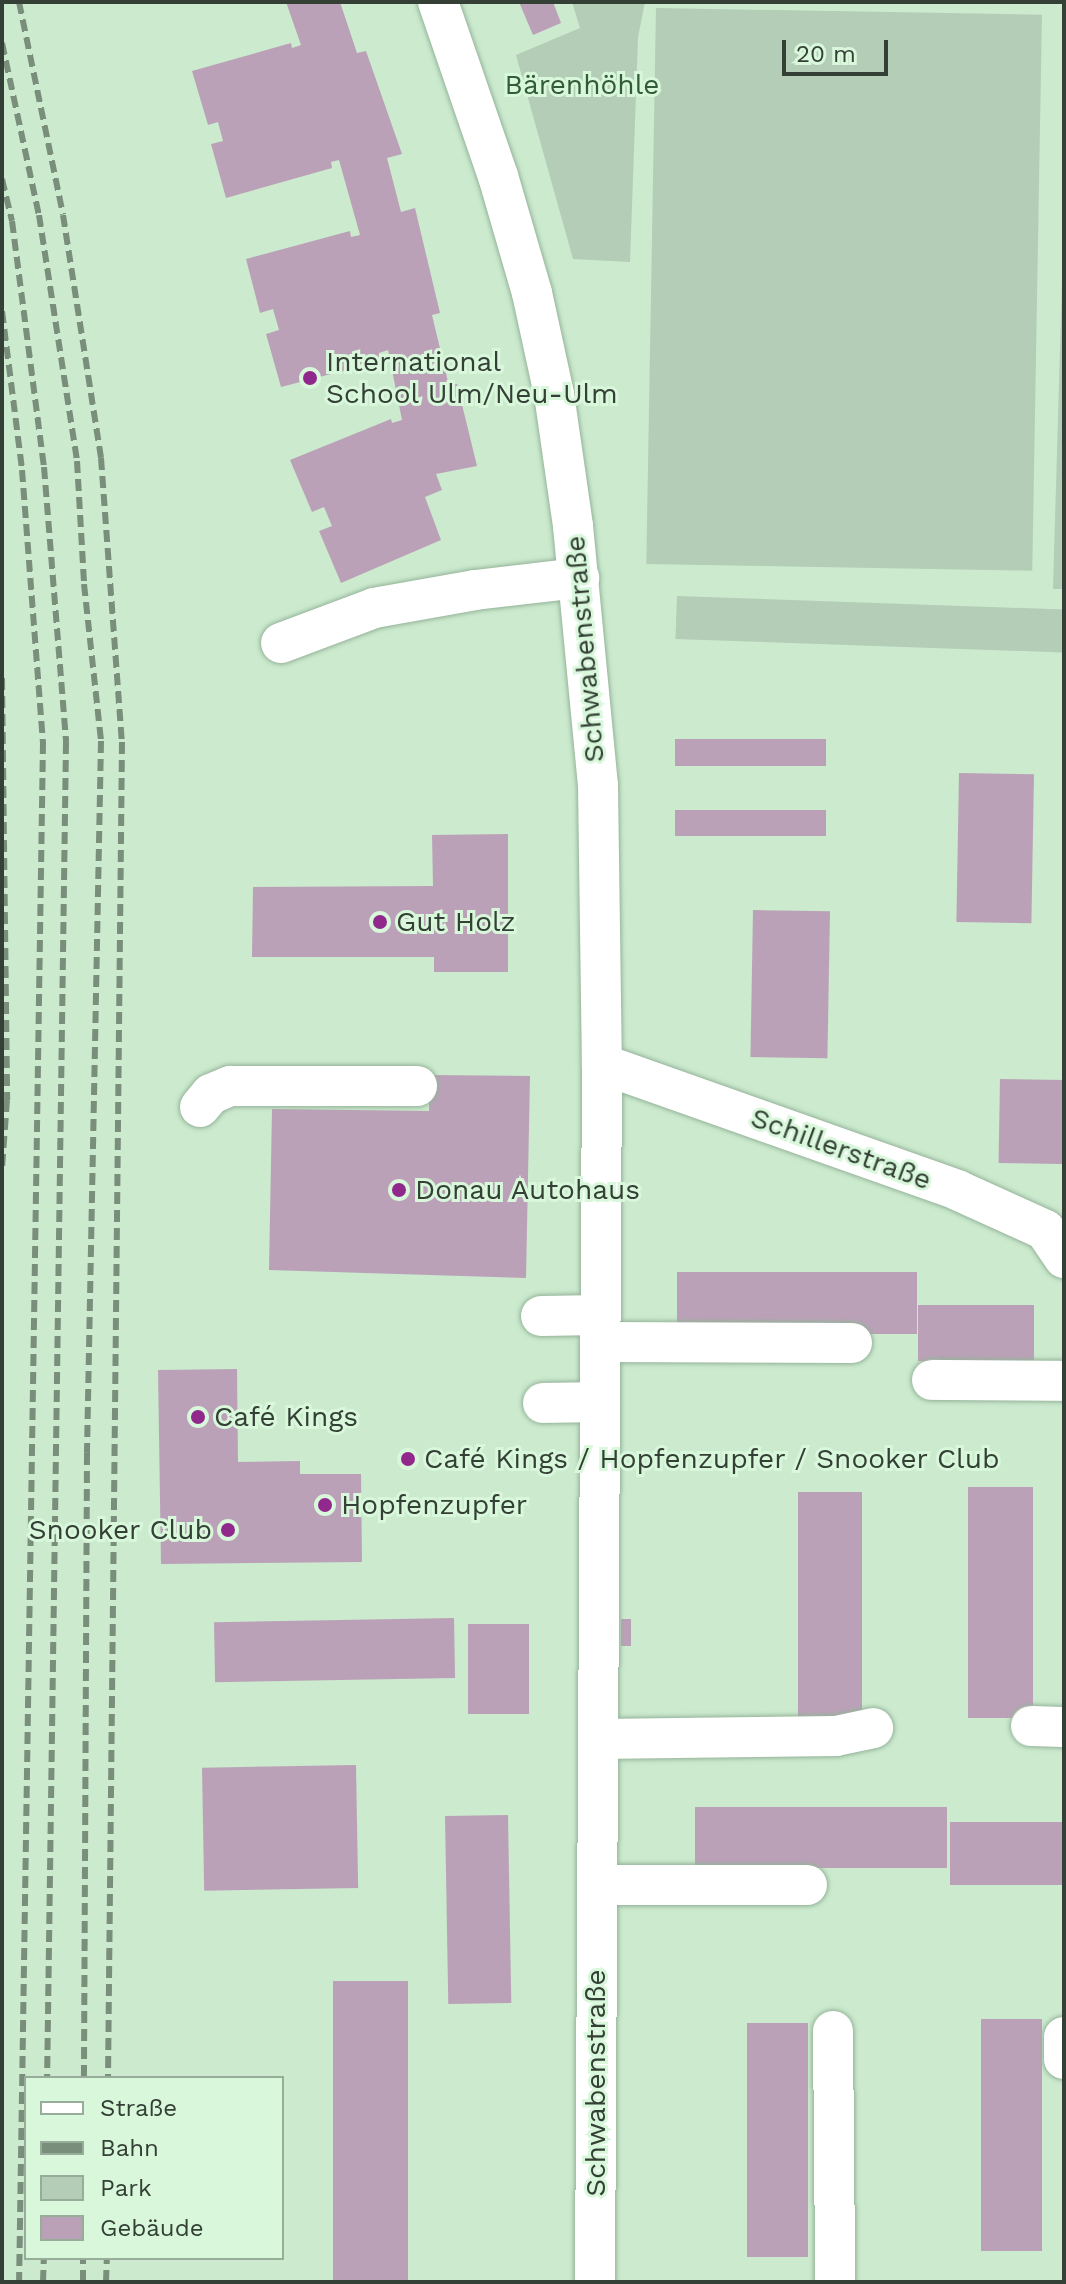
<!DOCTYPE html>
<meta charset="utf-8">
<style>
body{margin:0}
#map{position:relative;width:1066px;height:2284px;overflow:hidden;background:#cbeace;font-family:"Work Sans",sans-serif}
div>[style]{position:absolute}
.green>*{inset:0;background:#b3cdb6;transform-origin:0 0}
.building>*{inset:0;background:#bba1b8;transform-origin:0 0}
.roads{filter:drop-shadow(0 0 2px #95b399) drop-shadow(0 0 2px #95b399)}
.minor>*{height:40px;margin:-20px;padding:0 20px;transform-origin:20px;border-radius:20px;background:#fff}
.rail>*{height:6px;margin-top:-3px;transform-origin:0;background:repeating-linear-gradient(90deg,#7a8e7c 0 12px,transparent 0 18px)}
.dots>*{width:22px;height:22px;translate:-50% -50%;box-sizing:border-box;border:4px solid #d8f7db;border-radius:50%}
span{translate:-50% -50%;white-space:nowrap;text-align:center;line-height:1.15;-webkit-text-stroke:6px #d8f7db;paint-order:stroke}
.park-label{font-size:28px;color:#325b39}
.poi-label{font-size:28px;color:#344035}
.left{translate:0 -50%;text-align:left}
.right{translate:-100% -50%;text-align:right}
.street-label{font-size:28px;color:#344035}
.frame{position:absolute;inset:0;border:4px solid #344035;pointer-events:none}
.legend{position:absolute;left:24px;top:2076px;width:260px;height:184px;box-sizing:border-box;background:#d8f7db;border:2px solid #96ae99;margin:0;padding:10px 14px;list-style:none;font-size:24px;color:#344035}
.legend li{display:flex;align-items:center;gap:16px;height:40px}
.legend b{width:40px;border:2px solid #96ae99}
.scale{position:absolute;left:782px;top:40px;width:106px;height:36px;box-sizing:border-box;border:4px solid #344035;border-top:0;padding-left:10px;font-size:24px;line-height:28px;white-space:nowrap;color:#344035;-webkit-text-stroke:6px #d8f7db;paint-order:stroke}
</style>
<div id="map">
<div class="green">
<i style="clip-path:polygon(572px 2px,645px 2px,638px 37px,630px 262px,573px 259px,516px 55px,580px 28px)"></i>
<i style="left:656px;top:8px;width:386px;height:556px;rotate:1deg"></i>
<i style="clip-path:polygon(1064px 212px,1064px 589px,1053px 589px)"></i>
<i style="left:677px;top:596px;width:387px;height:43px;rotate:2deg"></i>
</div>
<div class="building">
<i style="clip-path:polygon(286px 2px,340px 2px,357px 53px,366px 51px,402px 154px,387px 158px,401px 212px,415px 208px,440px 313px,432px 315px,449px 386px,457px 384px,477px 466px,436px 474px,442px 490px,425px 497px,441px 540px,341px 583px,319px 531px,332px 526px,324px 507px,312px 512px,290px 460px,391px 419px,392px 423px,402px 420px,388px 350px,379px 353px,381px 361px,281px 387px,266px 334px,279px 330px,273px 309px,260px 313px,246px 259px,350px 231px,351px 237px,360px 235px,339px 160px,331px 162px,332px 168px,226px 198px,211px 144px,223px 141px,218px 122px,208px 125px,192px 71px,291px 43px,292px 48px,301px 45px)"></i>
<i style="clip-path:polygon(519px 2px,553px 2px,561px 23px,533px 35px)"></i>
<i style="left:675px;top:739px;width:151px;height:27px"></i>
<i style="left:959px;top:773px;width:75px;height:149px;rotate:1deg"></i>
<i style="left:675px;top:810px;width:151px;height:26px"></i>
<i style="clip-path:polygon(508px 834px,508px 972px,434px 972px,434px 957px,252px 957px,253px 887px,433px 886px,432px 835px)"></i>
<i style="left:753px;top:910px;width:77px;height:147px;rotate:1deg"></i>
<i style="clip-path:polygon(429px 1075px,530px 1076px,526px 1278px,269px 1270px,272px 1109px,429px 1111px)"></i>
<i style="left:1000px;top:1079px;width:64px;height:84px;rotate:1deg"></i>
<i style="left:917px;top:1272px;width:62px;height:240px;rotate:90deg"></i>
<i style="left:918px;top:1305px;width:116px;height:56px"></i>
<i style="clip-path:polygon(237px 1369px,238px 1462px,300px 1461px,300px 1474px,361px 1474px,362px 1562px,161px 1564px,158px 1370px)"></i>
<i style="left:968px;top:1487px;width:65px;height:231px"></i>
<i style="left:862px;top:1492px;width:232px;height:64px;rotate:90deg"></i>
<i style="left:454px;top:1618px;width:60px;height:240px;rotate:89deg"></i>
<i style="left:621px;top:1619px;width:10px;height:27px"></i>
<i style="left:468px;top:1624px;width:61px;height:90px"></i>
<i style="left:356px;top:1765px;width:123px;height:154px;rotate:89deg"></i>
<i style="left:947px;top:1807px;width:61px;height:252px;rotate:90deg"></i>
<i style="left:508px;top:1815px;width:188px;height:63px;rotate:89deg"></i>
<i style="left:1064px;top:1822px;width:63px;height:114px;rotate:90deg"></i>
<i style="left:333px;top:1981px;width:75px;height:301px"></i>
<i style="left:981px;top:2019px;width:61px;height:232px"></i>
<i style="left:747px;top:2023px;width:61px;height:234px"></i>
</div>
<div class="roads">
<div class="minor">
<i style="left:438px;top:2px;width:184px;rotate:71deg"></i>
<i style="left:498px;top:176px;width:122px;rotate:73.8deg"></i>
<i style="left:532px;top:293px;width:103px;rotate:77.7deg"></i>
<i style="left:554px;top:394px;width:133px;rotate:81.8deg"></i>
<i style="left:573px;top:526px;width:260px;rotate:84.5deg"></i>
<i style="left:598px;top:785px;width:279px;rotate:89.2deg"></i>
<i style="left:602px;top:1064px;width:1218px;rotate:90.33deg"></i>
<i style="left:281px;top:643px;width:99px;rotate:-20.6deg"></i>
<i style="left:374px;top:608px;width:103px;rotate:-10.1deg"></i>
<i style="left:475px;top:590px;width:105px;rotate:-6.6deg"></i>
<i style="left:602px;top:1064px;width:377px;rotate:19.5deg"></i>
<i style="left:957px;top:1190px;width:97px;rotate:24.4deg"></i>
<i style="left:1045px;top:1230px;width:34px;rotate:56deg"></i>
<i style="left:200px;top:1107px;width:17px;rotate:-50deg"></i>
<i style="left:211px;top:1094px;width:21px;rotate:-23deg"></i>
<i style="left:230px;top:1086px;width:187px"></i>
<i style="left:541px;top:1316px;width:59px;rotate:-1deg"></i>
<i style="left:600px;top:1342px;width:252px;rotate:0.2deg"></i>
<i style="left:932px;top:1380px;width:132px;rotate:0.4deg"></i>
<i style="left:543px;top:1403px;width:57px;rotate:-1deg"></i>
<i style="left:1031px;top:1726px;width:33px;rotate:2deg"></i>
<i style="left:598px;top:1739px;width:238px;rotate:-0.7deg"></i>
<i style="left:836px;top:1736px;width:38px;rotate:-12deg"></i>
<i style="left:597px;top:1885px;width:210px"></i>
<i style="left:833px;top:2031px;width:251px;rotate:89.5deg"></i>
<i style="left:1064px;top:2037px;width:22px;rotate:90deg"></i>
</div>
</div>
<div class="rail">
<i style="left:19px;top:2px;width:217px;rotate:78.3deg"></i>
<i style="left:63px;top:215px;width:246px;rotate:81.1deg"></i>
<i style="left:101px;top:458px;width:285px;rotate:85.8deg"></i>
<i style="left:122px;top:742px;width:1336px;rotate:90.6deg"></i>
<i style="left:2px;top:43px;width:176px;rotate:77.9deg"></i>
<i style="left:39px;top:215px;width:249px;rotate:81.2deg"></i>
<i style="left:77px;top:461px;width:123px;rotate:86.7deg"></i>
<i style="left:84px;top:584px;width:158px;rotate:83.8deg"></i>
<i style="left:101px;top:741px;width:712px;rotate:91.13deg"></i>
<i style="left:87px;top:1453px;width:625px;rotate:90.28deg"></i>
<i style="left:2px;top:179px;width:43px;rotate:76.6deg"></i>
<i style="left:12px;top:221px;width:248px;rotate:82.6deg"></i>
<i style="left:44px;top:467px;width:276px;rotate:85.4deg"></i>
<i style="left:66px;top:742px;width:1336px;rotate:90.81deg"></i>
<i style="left:2px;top:311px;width:160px;rotate:82.8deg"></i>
<i style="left:22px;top:470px;width:273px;rotate:85.6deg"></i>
<i style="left:43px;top:742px;width:1540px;rotate:90.89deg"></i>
<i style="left:2px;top:678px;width:422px;rotate:89.3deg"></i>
<i style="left:7px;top:1100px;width:68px;rotate:94.2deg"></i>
<i style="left:43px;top:2282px;width:24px;rotate:-88deg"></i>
<i style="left:83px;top:2282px;width:24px;rotate:-90deg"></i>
<i style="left:106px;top:2282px;width:24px;rotate:-88deg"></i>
</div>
<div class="dots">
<i style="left:310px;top:378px;background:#91288c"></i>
<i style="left:380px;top:922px;background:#91288c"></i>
<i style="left:399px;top:1190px;background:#91288c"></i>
<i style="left:198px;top:1417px;background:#91288c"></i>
<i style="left:408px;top:1459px;background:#91288c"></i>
<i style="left:325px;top:1505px;background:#91288c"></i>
<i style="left:228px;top:1530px;background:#91288c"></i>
</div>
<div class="park-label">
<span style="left:582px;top:85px">Bärenhöhle</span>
</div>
<div class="poi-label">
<span class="left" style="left:326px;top:378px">International<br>School Ulm/Neu-Ulm</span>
<span class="left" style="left:396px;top:922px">Gut Holz</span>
<span class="left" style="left:415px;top:1190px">Donau Autohaus</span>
<span class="left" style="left:214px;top:1417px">Café Kings</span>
<span class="left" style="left:424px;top:1459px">Café Kings / Hopfenzupfer / Snooker Club</span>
<span class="left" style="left:341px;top:1505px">Hopfenzupfer</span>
<span class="right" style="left:212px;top:1530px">Snooker Club</span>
</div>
<div class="street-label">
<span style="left:585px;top:649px;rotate:-95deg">Schwabenstraße</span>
<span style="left:841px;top:1149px;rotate:20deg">Schillerstraße</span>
<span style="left:596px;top:2083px;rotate:-90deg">Schwabenstraße</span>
</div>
<div class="frame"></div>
<ul class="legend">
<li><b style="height:10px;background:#fff"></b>Straße</li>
<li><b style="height:10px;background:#7a8e7c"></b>Bahn</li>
<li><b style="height:22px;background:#b3cdb6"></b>Park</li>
<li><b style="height:22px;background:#bba1b8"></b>Gebäude</li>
</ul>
<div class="scale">20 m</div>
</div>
